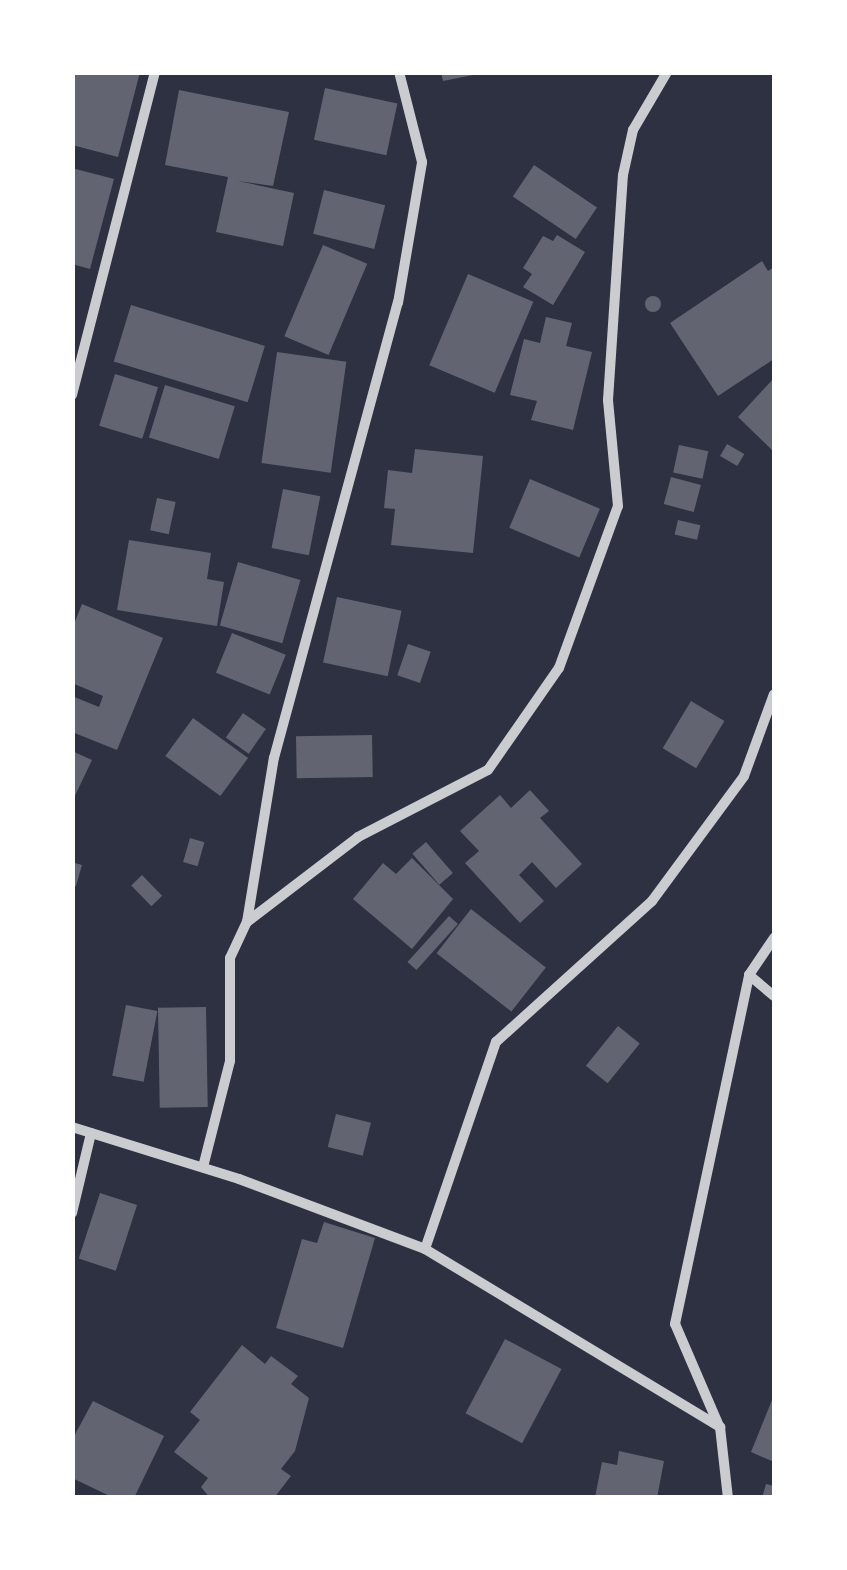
<!DOCTYPE html>
<style>
body{margin:0}
#map{position:relative;width:847px;height:1570px;overflow:hidden;background:#2d3142;font-family:Rubik,sans-serif}
div>[style]{position:absolute}
.building>*{inset:0;background:#626471;transform-origin:0 0}
.round{border-radius:50%}
.minor>*{height:10px;margin:-5px;padding:0 5px;transform-origin:5px;border-radius:5px;background:#caccd0}
span{translate:-50% -50%;white-space:nowrap;text-align:center;line-height:1.15;-webkit-text-stroke:8px #fff;paint-order:stroke}
.frame{position:absolute;inset:0;border:75px solid #fff;pointer-events:none}
</style>
<div id="map">
<div class="building">
<i style="clip-path:polygon(72px 72px,140px 72px,118px 157px,72px 145px)"></i>
<i style="clip-path:polygon(441px 72px,477px 72px,478px 74px,443px 81px)"></i>
<i style="left:325px;top:88px;width:74px;height:53px;rotate:12deg"></i>
<i style="clip-path:polygon(179px 90px,289px 112px,273px 186px,238px 181px,294px 193px,283px 246px,216px 232px,228px 177px,165px 165px)"></i>
<i style="left:534px;top:165px;width:76px;height:38px;rotate:34deg"></i>
<i style="clip-path:polygon(72px 168px,114px 179px,90px 269px,72px 264px)"></i>
<i style="left:324px;top:190px;width:63px;height:45px;rotate:14deg"></i>
<i style="clip-path:polygon(557px 235px,585px 252px,553px 305px,523px 287px,532px 274px,523px 268px,543px 236px,553px 241px)"></i>
<i style="left:323px;top:245px;width:48px;height:99px;rotate:23deg"></i>
<i style="clip-path:polygon(762px 261px,768px 271px,774px 267px,774px 359px,718px 396px,670px 323px)"></i>
<i style="left:468px;top:274px;width:71px;height:99px;rotate:23deg"></i>
<i class="round" style="left:645px;top:296px;width:16px;height:16px"></i>
<i style="left:131px;top:305px;width:140px;height:59px;rotate:17deg"></i>
<i style="clip-path:polygon(546px 317px,572px 323px,566px 346px,592px 352px,573px 430px,531px 420px,537px 401px,510px 395px,524px 339px,540px 343px)"></i>
<i style="left:277px;top:352px;width:70px;height:112px;rotate:8deg"></i>
<i style="left:115px;top:374px;width:45px;height:54px;rotate:17deg"></i>
<i style="clip-path:polygon(774px 378px,774px 452px,738px 417px)"></i>
<i style="left:165px;top:385px;width:73px;height:55px;rotate:17deg"></i>
<i style="left:727px;top:444px;width:20px;height:14px;rotate:30deg"></i>
<i style="left:679px;top:445px;width:30px;height:28px;rotate:12deg"></i>
<i style="clip-path:polygon(415px 449px,483px 456px,473px 553px,391px 545px,395px 509px,384px 508px,388px 470px,412px 473px)"></i>
<i style="left:671px;top:477px;width:31px;height:28px;rotate:15deg"></i>
<i style="left:530px;top:479px;width:76px;height:53px;rotate:23deg"></i>
<i style="left:283px;top:489px;width:38px;height:60px;rotate:11deg"></i>
<i style="left:157px;top:498px;width:19px;height:33px;rotate:12deg"></i>
<i style="left:678px;top:520px;width:23px;height:15px;rotate:13deg"></i>
<i style="clip-path:polygon(129px 540px,211px 553px,207px 579px,224px 582px,217px 626px,117px 610px)"></i>
<i style="left:238px;top:562px;width:65px;height:66px;rotate:16deg"></i>
<i style="left:337px;top:597px;width:66px;height:67px;rotate:12deg"></i>
<i style="clip-path:polygon(82px 604px,163px 638px,117px 750px,72px 732px,72px 696px,99px 707px,103px 696px,72px 683px,72px 629px)"></i>
<i style="left:232px;top:633px;width:58px;height:43px;rotate:22deg"></i>
<i style="left:408px;top:644px;width:24px;height:33px;rotate:19deg"></i>
<i style="left:691px;top:701px;width:39px;height:55px;rotate:31deg"></i>
<i style="left:243px;top:713px;width:28px;height:30px;rotate:35deg"></i>
<i style="left:193px;top:718px;width:68px;height:47px;rotate:36deg"></i>
<i style="left:372px;top:735px;width:42px;height:76px;rotate:89deg"></i>
<i style="clip-path:polygon(72px 751px,92px 760px,72px 802px)"></i>
<i style="clip-path:polygon(530px 790px,549px 811px,540px 818px,582px 864px,556px 888px,532px 862px,519px 875px,544px 901px,520px 923px,465px 863px,479px 851px,460px 831px,500px 795px,511px 808px)"></i>
<i style="left:190px;top:838px;width:15px;height:25px;rotate:16deg"></i>
<i style="left:426px;top:842px;width:41px;height:18px;rotate:49deg"></i>
<i style="clip-path:polygon(412px 858px,453px 899px,412px 949px,353px 899px,383px 863px,396px 874px)"></i>
<i style="clip-path:polygon(72px 862px,82px 865px,76px 886px,72px 885px)"></i>
<i style="left:142px;top:875px;width:29px;height:15px;rotate:46deg"></i>
<i style="left:471px;top:909px;width:95px;height:56px;rotate:38deg"></i>
<i style="left:449px;top:916px;width:12px;height:62px;rotate:42deg"></i>
<i style="left:126px;top:1005px;width:32px;height:72px;rotate:11deg"></i>
<i style="left:206px;top:1007px;width:100px;height:48px;rotate:89deg"></i>
<i style="left:618px;top:1026px;width:28px;height:51px;rotate:39deg"></i>
<i style="left:336px;top:1114px;width:36px;height:34px;rotate:14deg"></i>
<i style="left:100px;top:1193px;width:39px;height:69px;rotate:18deg"></i>
<i style="clip-path:polygon(324px 1222px,375px 1238px,343px 1348px,276px 1328px,302px 1239px,317px 1243px)"></i>
<i style="left:505px;top:1339px;width:64px;height:84px;rotate:28deg"></i>
<i style="clip-path:polygon(242px 1345px,265px 1364px,271px 1356px,298px 1376px,291px 1384px,309px 1398px,295px 1451px,281px 1469px,291px 1476px,274px 1498px,210px 1498px,201px 1487px,208px 1478px,174px 1452px,200px 1420px,190px 1412px)"></i>
<i style="clip-path:polygon(772px 1400px,774px 1401px,774px 1462px,751px 1452px)"></i>
<i style="clip-path:polygon(93px 1401px,164px 1436px,134px 1498px,114px 1498px,72px 1478px,72px 1440px)"></i>
<i style="clip-path:polygon(619px 1451px,664px 1461px,657px 1498px,595px 1497px,602px 1462px,617px 1465px)"></i>
<i style="clip-path:polygon(766px 1484px,774px 1486px,774px 1498px,762px 1498px)"></i>
</div>
<div class="minor">
<i style="left:72px;top:395px;width:333px;rotate:-75.6deg"></i>
<i style="left:247px;top:922px;width:140px;rotate:-37.4deg"></i>
<i style="left:358px;top:837px;width:146px;rotate:-27.3deg"></i>
<i style="left:488px;top:770px;width:124px;rotate:-55.2deg"></i>
<i style="left:559px;top:668px;width:172px;rotate:-70deg"></i>
<i style="left:618px;top:506px;width:106px;rotate:-95.4deg"></i>
<i style="left:608px;top:400px;width:225px;rotate:-86.2deg"></i>
<i style="left:623px;top:175px;width:46px;rotate:-77.5deg"></i>
<i style="left:633px;top:130px;width:67px;rotate:-59.6deg"></i>
<i style="left:749px;top:975px;width:33px;rotate:40deg"></i>
<i style="left:72px;top:1127px;width:175px;rotate:17.3deg"></i>
<i style="left:239px;top:1179px;width:199px;rotate:20.6deg"></i>
<i style="left:425px;top:1249px;width:345px;rotate:31.1deg"></i>
<i style="left:720px;top:1427px;width:71px;rotate:83.6deg"></i>
<i style="left:203px;top:1167px;width:109px;rotate:-75.7deg"></i>
<i style="left:230px;top:1061px;width:103px;rotate:-90deg"></i>
<i style="left:230px;top:958px;width:40px;rotate:-65deg"></i>
<i style="left:247px;top:922px;width:166px;rotate:-80.7deg"></i>
<i style="left:274px;top:758px;width:472px;rotate:-74.8deg"></i>
<i style="left:398px;top:303px;width:143px;rotate:-80.3deg"></i>
<i style="left:422px;top:162px;width:93px;rotate:-104.3deg"></i>
<i style="left:72px;top:1213px;width:82px;rotate:-76.6deg"></i>
<i style="left:425px;top:1249px;width:219px;rotate:-71.1deg"></i>
<i style="left:496px;top:1042px;width:210px;rotate:-42.1deg"></i>
<i style="left:652px;top:901px;width:155px;rotate:-53.6deg"></i>
<i style="left:744px;top:776px;width:87px;rotate:-69.9deg"></i>
<i style="left:719px;top:1426px;width:111px;rotate:-113.3deg"></i>
<i style="left:675px;top:1324px;width:357px;rotate:-78deg"></i>
<i style="left:749px;top:975px;width:45px;rotate:-56deg"></i>
</div>
<div class="frame"></div>
</div>
